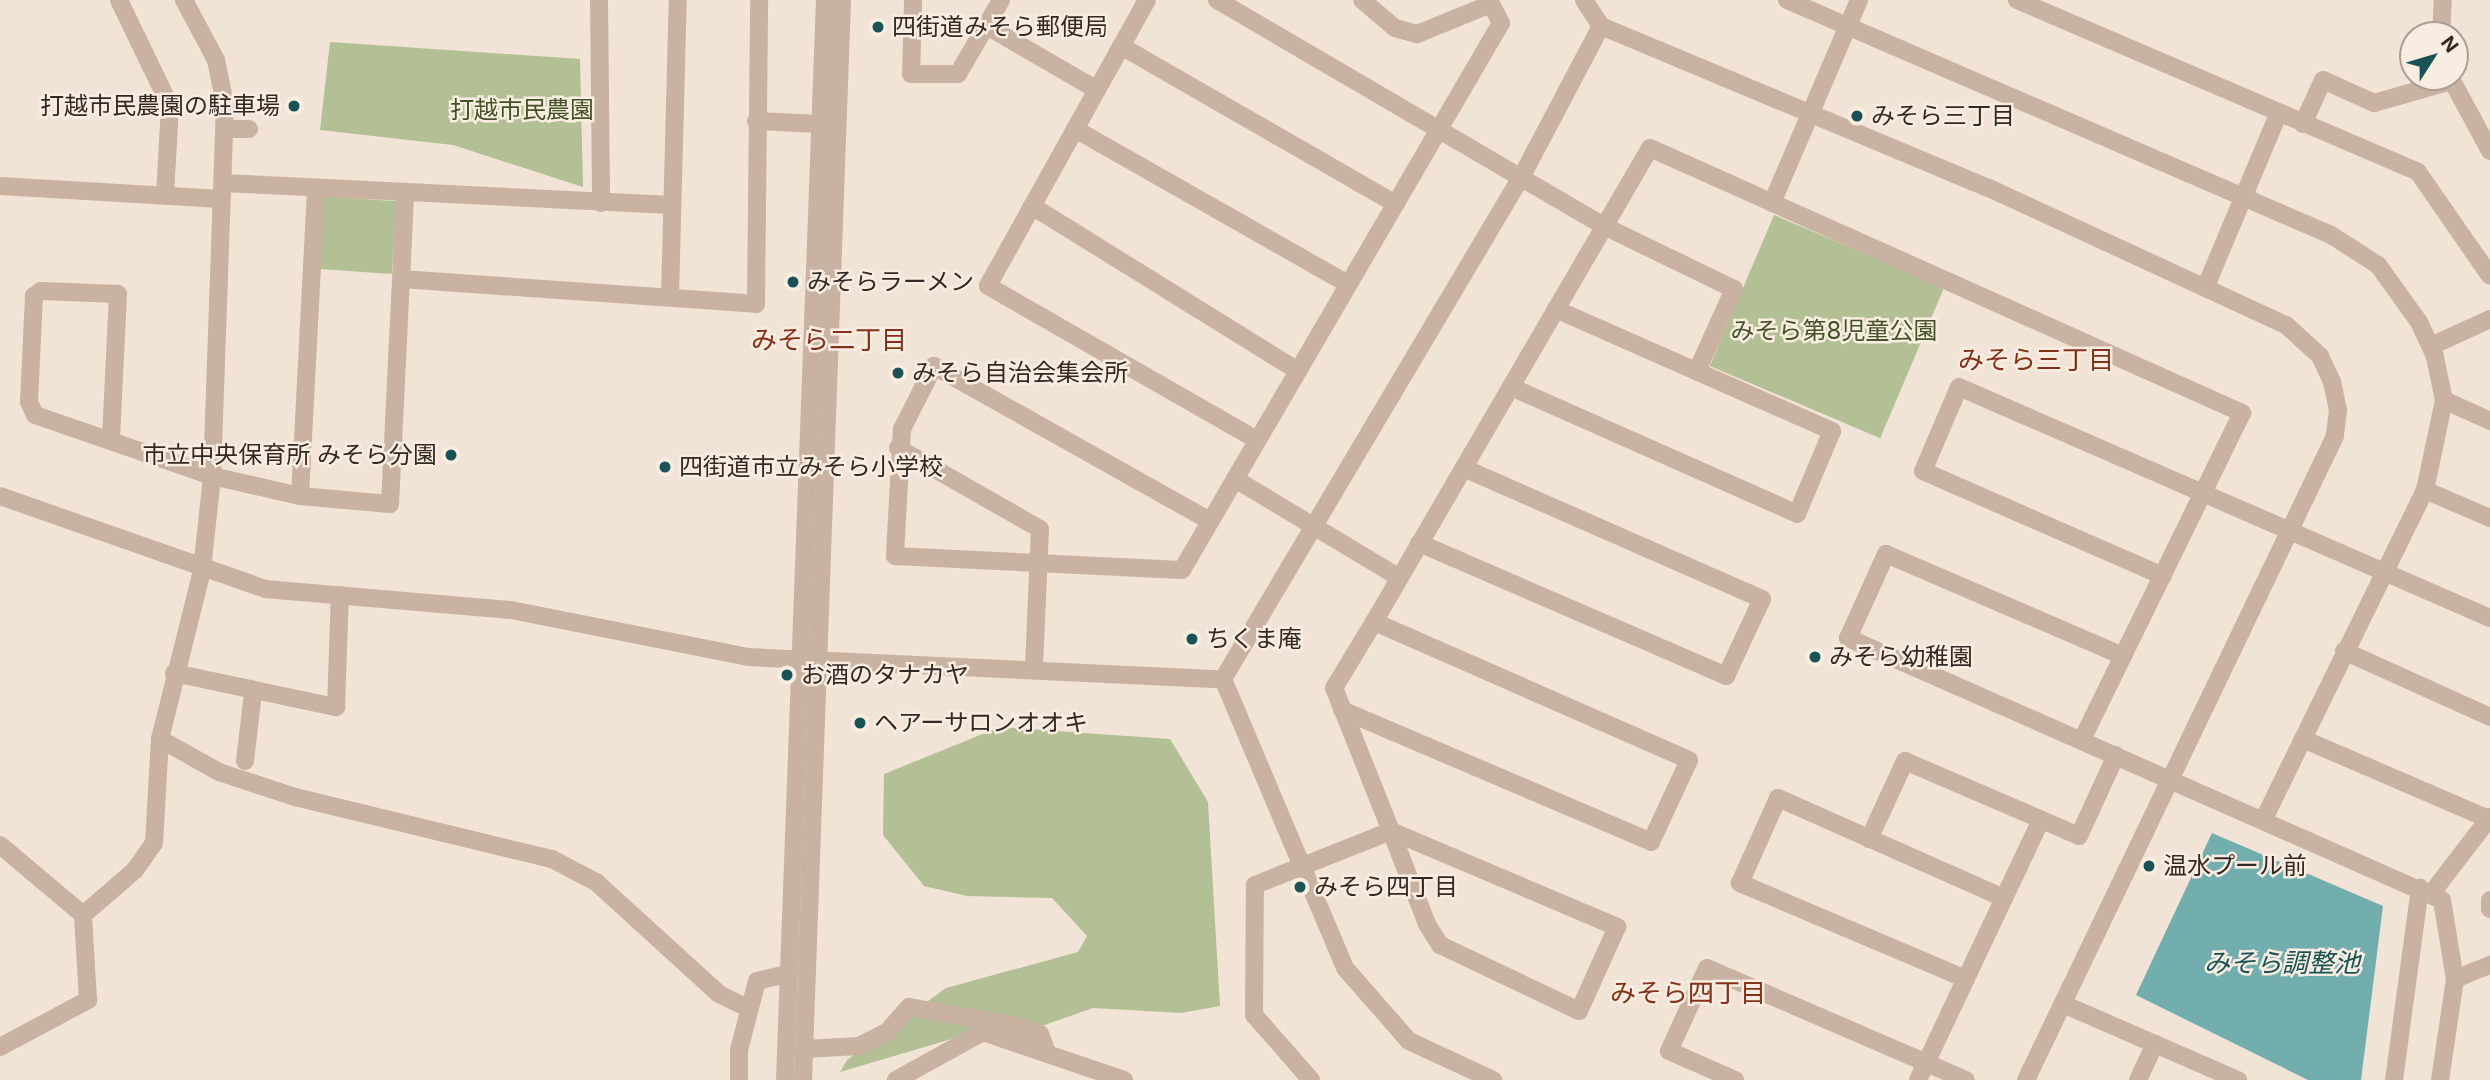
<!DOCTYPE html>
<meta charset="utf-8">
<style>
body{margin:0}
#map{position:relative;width:2490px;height:1080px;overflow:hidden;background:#f1e3d5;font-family:Inter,"Noto Sans JP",sans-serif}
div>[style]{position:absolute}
.green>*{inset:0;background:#b3c095;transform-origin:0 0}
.water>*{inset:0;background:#73aeaf}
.minor>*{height:18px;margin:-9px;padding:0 9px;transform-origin:9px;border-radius:9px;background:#c9b2a1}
.dots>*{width:19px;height:19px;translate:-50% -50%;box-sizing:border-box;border:4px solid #f9ede1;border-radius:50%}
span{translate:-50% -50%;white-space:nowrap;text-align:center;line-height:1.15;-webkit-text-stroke:5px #f9ede1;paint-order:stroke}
.poi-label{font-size:24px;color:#332824}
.left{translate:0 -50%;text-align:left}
.right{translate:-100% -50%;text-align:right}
.park-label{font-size:24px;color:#445227}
.neighbourhood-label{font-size:26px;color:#85311a}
.water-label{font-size:26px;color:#195356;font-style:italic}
.north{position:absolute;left:2399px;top:21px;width:70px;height:70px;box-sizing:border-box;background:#f9ede1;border:2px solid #aa9e95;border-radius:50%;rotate:53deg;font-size:19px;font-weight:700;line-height:28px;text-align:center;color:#332824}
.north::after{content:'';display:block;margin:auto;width:24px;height:32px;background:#195356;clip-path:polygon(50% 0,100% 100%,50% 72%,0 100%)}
</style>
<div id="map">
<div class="green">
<i style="clip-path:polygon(330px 42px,580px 59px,583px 187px,453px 145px,320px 130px)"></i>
<i style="left:321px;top:196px;width:76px;height:73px;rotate:4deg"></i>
<i style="left:1774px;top:215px;width:185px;height:164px;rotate:23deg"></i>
<i style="clip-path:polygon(1000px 727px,1170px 739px,1208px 802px,1220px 1006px,1181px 1013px,1093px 1008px,1039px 1027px,965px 1035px,840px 1072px,847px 1060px,946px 988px,1078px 952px,1087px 936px,1052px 898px,967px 896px,924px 886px,883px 835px,884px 774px)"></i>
</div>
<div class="water">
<i style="clip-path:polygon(2212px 833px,2383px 906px,2361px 1080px,2308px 1080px,2136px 995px)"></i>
</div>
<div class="minor">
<i style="left:119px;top:0;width:118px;rotate:64.3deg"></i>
<i style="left:170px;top:106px;width:90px;rotate:93.2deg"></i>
<i style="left:599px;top:0;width:203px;rotate:89.4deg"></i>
<i style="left:913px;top:0;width:74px;rotate:91.5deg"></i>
<i style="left:911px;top:74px;width:47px"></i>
<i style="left:958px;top:74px;width:86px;rotate:-59.8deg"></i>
<i style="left:1147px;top:0;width:327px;rotate:119.1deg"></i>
<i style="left:988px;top:286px;width:310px;rotate:29.8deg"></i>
<i style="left:1217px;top:0;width:448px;rotate:30.3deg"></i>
<i style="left:1604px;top:226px;width:144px;rotate:25.9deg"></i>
<i style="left:1734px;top:289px;width:90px;rotate:114.3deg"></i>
<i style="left:1584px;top:0;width:31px;rotate:57deg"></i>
<i style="left:1601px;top:26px;width:420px;rotate:22.7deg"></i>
<i style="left:1989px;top:188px;width:327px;rotate:24.8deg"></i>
<i style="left:2286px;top:325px;width:46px;rotate:42.4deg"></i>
<i style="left:2320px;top:356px;width:29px;rotate:65deg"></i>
<i style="left:2332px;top:382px;width:29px;rotate:78deg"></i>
<i style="left:2338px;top:410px;width:26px;rotate:97deg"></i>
<i style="left:2335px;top:436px;width:714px;rotate:115.63deg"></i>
<i style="left:1787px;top:0;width:593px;rotate:23.36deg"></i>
<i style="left:2331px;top:235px;width:56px;rotate:32.6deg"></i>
<i style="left:2378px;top:265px;width:70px;rotate:54.3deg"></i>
<i style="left:2419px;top:322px;width:38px;rotate:65deg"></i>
<i style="left:2435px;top:357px;width:44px;rotate:78.2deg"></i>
<i style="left:2444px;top:400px;width:92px;rotate:101.9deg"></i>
<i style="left:2425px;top:490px;width:366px;rotate:116.1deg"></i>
<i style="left:2017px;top:0;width:436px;rotate:23.2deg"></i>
<i style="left:2418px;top:172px;width:126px;rotate:55.3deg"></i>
<i style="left:987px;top:26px;width:127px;rotate:30.2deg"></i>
<i style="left:2441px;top:35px;width:35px;rotate:-87deg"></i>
<i style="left:1121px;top:46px;width:317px;rotate:29.9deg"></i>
<i style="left:2450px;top:77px;width:84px;rotate:61.6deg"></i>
<i style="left:756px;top:121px;width:64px;rotate:2.7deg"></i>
<i style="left:2303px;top:124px;width:48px;rotate:-65.6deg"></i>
<i style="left:2323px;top:80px;width:56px;rotate:24.3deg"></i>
<i style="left:2374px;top:103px;width:81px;rotate:-15.8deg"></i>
<i style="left:226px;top:129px;width:23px"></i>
<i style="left:1075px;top:129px;width:314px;rotate:29.6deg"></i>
<i style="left:223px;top:183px;width:449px;rotate:2.8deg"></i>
<i style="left:0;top:186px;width:221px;rotate:3.4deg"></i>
<i style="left:1772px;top:203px;width:221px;rotate:-66.8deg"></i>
<i style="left:1032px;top:206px;width:313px;rotate:31.8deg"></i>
<i style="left:401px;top:279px;width:356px;rotate:4deg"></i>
<i style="left:756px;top:304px;width:304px;rotate:-89.4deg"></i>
<i style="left:2206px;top:286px;width:186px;rotate:-67.2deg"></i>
<i style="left:670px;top:296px;width:296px;rotate:-88.5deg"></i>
<i style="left:2431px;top:346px;width:65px;rotate:-24.6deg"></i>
<i style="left:1511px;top:387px;width:313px;rotate:23.9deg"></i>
<i style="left:1797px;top:514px;width:90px;rotate:-67.1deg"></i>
<i style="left:1832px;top:431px;width:302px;rotate:-156.2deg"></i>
<i style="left:2444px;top:400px;width:51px;rotate:24.5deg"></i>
<i style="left:111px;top:438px;width:144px;rotate:-87.2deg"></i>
<i style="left:118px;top:294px;width:77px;rotate:-177.8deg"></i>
<i style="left:41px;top:291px;width:9px;rotate:144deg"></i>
<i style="left:34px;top:296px;width:106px;rotate:92.7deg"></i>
<i style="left:29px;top:402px;width:14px;rotate:65deg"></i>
<i style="left:35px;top:415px;width:187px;rotate:19deg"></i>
<i style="left:212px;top:476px;width:372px;rotate:-88deg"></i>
<i style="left:225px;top:104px;width:45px;rotate:-101.6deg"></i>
<i style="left:216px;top:60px;width:68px;rotate:-118.1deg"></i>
<i style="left:898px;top:448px;width:163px;rotate:29.7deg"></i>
<i style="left:1040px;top:529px;width:138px;rotate:92.5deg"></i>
<i style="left:1235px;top:479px;width:192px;rotate:31deg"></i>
<i style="left:2425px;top:490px;width:71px;rotate:23.3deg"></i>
<i style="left:0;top:496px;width:281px;rotate:19.3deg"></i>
<i style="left:265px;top:589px;width:247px;rotate:4.9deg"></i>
<i style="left:511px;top:610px;width:242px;rotate:11.2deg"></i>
<i style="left:748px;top:657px;width:476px;rotate:2.7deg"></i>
<i style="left:300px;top:496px;width:307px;rotate:-87deg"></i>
<i style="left:1210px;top:521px;width:317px;rotate:-150.7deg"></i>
<i style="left:934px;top:366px;width:71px;rotate:116.9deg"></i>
<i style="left:902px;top:429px;width:127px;rotate:93.2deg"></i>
<i style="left:895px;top:556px;width:287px;rotate:2.8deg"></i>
<i style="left:1182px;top:570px;width:633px;rotate:-59.75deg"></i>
<i style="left:1501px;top:23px;width:21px;rotate:-118deg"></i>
<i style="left:1491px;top:4px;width:80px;rotate:157.9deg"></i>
<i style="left:1417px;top:34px;width:23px;rotate:-165deg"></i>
<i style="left:1395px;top:28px;width:43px;rotate:-139.7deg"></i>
<i style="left:1419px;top:543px;width:335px;rotate:23.4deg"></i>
<i style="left:1726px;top:676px;width:85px;rotate:-64.9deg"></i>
<i style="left:1762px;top:599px;width:326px;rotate:-156.3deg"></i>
<i style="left:2163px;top:576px;width:262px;rotate:-156.4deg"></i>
<i style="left:1923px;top:471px;width:91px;rotate:-66.8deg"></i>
<i style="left:1959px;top:387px;width:579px;rotate:23.51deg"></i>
<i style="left:2344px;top:651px;width:160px;rotate:24.3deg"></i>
<i style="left:2123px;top:656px;width:258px;rotate:-156.7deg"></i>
<i style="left:1886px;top:554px;width:92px;rotate:114.3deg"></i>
<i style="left:1848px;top:638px;width:649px;rotate:23.8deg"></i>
<i style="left:2442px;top:900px;width:80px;rotate:80.7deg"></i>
<i style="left:2455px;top:979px;width:102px;rotate:98.4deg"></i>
<i style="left:174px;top:673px;width:166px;rotate:11.9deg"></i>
<i style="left:336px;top:707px;width:112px;rotate:-88deg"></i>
<i style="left:1223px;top:679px;width:587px;rotate:-59.29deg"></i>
<i style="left:1523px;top:174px;width:167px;rotate:-62.2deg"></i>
<i style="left:1223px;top:679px;width:314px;rotate:67.1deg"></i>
<i style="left:1345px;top:968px;width:97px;rotate:48.8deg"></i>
<i style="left:1409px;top:1041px;width:93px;rotate:24.9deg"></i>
<i style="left:1342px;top:710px;width:336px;rotate:23.1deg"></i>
<i style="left:1651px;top:842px;width:90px;rotate:-65.1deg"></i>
<i style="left:1689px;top:760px;width:344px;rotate:-156.3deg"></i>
<i style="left:1374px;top:622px;width:548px;rotate:-59.79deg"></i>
<i style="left:1650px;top:148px;width:649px;rotate:24.11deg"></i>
<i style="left:2242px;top:413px;width:364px;rotate:116.1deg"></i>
<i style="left:160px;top:739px;width:68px;rotate:29.2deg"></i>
<i style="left:219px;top:772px;width:80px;rotate:18.2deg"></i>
<i style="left:295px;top:797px;width:264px;rotate:13.6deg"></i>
<i style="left:552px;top:859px;width:50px;rotate:27.6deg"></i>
<i style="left:596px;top:882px;width:166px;rotate:42.3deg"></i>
<i style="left:719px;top:994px;width:32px;rotate:26deg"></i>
<i style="left:2303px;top:739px;width:202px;rotate:23.3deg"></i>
<i style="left:245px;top:761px;width:68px;rotate:-83.3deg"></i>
<i style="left:1869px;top:839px;width:86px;rotate:-65.2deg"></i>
<i style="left:1905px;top:761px;width:189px;rotate:23.3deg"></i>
<i style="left:2079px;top:836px;width:89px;rotate:-65.4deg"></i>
<i style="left:0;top:845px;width:109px;rotate:40.1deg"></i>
<i style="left:2431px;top:894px;width:97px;rotate:-52.5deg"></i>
<i style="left:2490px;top:900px;width:9px;rotate:90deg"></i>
<i style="left:1966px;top:979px;width:246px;rotate:-157deg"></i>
<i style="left:1740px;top:883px;width:93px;rotate:-65.9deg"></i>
<i style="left:1778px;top:798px;width:247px;rotate:23.9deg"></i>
<i style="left:2455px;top:979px;width:38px;rotate:-22deg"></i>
<i style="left:2063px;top:1004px;width:191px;rotate:23.5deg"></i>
<i style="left:0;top:1047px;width:100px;rotate:-28.1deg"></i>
<i style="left:88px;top:1000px;width:85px;rotate:-93.4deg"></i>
<i style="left:83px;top:915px;width:69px;rotate:-40.9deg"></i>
<i style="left:135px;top:870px;width:33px;rotate:-55deg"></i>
<i style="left:154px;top:843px;width:104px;rotate:-86.7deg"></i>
<i style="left:160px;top:739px;width:174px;rotate:-76deg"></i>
<i style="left:202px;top:570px;width:95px;rotate:-83.9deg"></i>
<i style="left:212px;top:476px;width:90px;rotate:12.8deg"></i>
<i style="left:300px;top:496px;width:90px;rotate:5.1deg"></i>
<i style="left:390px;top:504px;width:311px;rotate:-87.2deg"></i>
<i style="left:804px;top:1049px;width:55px;rotate:-3.1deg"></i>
<i style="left:859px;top:1046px;width:33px;rotate:-27deg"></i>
<i style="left:888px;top:1031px;width:32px;rotate:-49deg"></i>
<i style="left:909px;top:1007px;width:116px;rotate:10deg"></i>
<i style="left:1023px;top:1027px;width:18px;rotate:22deg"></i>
<i style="left:1040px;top:1034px;width:19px;rotate:69deg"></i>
<i style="left:739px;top:1080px;width:30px;rotate:-90deg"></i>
<i style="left:739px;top:1050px;width:71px;rotate:-75.4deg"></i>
<i style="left:757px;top:981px;width:32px;rotate:-13deg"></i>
<i style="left:785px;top:1080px;width:1081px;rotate:-87.88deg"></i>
<i style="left:803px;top:1080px;width:1081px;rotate:-87.93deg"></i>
<i style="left:896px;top:1080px;width:99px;rotate:-28.9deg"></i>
<i style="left:983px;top:1032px;width:149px;rotate:18.8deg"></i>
<i style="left:1311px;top:1080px;width:86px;rotate:-131.2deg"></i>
<i style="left:1254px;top:1015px;width:130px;rotate:-89.6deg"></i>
<i style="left:1255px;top:885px;width:146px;rotate:-21.7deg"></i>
<i style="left:1391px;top:831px;width:246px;rotate:23deg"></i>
<i style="left:1617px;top:927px;width:92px;rotate:114.3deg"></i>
<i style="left:1579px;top:1011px;width:154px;rotate:-154.6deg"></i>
<i style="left:1440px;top:945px;width:25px;rotate:-122deg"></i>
<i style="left:1427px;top:924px;width:100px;rotate:-111.2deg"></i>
<i style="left:1391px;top:831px;width:154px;rotate:-111.7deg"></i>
<i style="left:1334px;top:688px;width:77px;rotate:-58.8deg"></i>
<i style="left:1735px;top:1080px;width:72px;rotate:-156.3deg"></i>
<i style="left:1669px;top:1051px;width:91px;rotate:-65.4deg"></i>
<i style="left:1707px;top:968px;width:282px;rotate:23.4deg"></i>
<i style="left:1918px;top:1080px;width:288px;rotate:-64.7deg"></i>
<i style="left:2138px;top:1080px;width:40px;rotate:-65deg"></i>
<i style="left:2394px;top:1080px;width:194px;rotate:-82.3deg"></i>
</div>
<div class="dots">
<i style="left:878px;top:27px;background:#195356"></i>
<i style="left:294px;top:106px;background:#195356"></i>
<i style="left:1857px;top:116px;background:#195356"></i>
<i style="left:793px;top:282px;background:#195356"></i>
<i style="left:898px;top:373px;background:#195356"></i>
<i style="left:451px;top:455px;background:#195356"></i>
<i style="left:665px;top:467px;background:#195356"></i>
<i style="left:1192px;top:639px;background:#195356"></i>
<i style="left:1815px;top:657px;background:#195356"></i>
<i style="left:787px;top:675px;background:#195356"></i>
<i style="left:860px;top:723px;background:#195356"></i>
<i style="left:2149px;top:866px;background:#195356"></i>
<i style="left:1300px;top:887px;background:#195356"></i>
</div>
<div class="poi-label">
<span class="left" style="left:892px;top:27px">四街道みそら郵便局</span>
<span class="right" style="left:280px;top:106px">打越市民農園の駐車場</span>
<span class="left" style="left:1871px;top:116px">みそら三丁目</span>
<span class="left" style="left:807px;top:282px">みそらラーメン</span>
<span class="left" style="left:912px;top:373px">みそら自治会集会所</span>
<span class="right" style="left:437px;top:455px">市立中央保育所 みそら分園</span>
<span class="left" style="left:679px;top:467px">四街道市立みそら小学校</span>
<span class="left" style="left:1206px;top:639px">ちくま庵</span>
<span class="left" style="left:1829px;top:657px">みそら幼稚園</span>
<span class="left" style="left:801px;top:675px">お酒のタナカヤ</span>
<span class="left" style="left:874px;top:723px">ヘアーサロンオオキ</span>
<span class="left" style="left:2163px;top:866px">温水プール前</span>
<span class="left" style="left:1314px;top:887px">みそら四丁目</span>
</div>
<div class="park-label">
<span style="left:522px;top:110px">打越市民農園</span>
<span style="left:1834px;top:331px">みそら第8児童公園</span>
</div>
<div class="neighbourhood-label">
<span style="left:829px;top:340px">みそら二丁目</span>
<span style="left:2036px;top:360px">みそら三丁目</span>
<span style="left:1688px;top:993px">みそら四丁目</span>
</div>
<div class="water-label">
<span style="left:2282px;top:963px">みそら調整池</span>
</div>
<div class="north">N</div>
</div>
